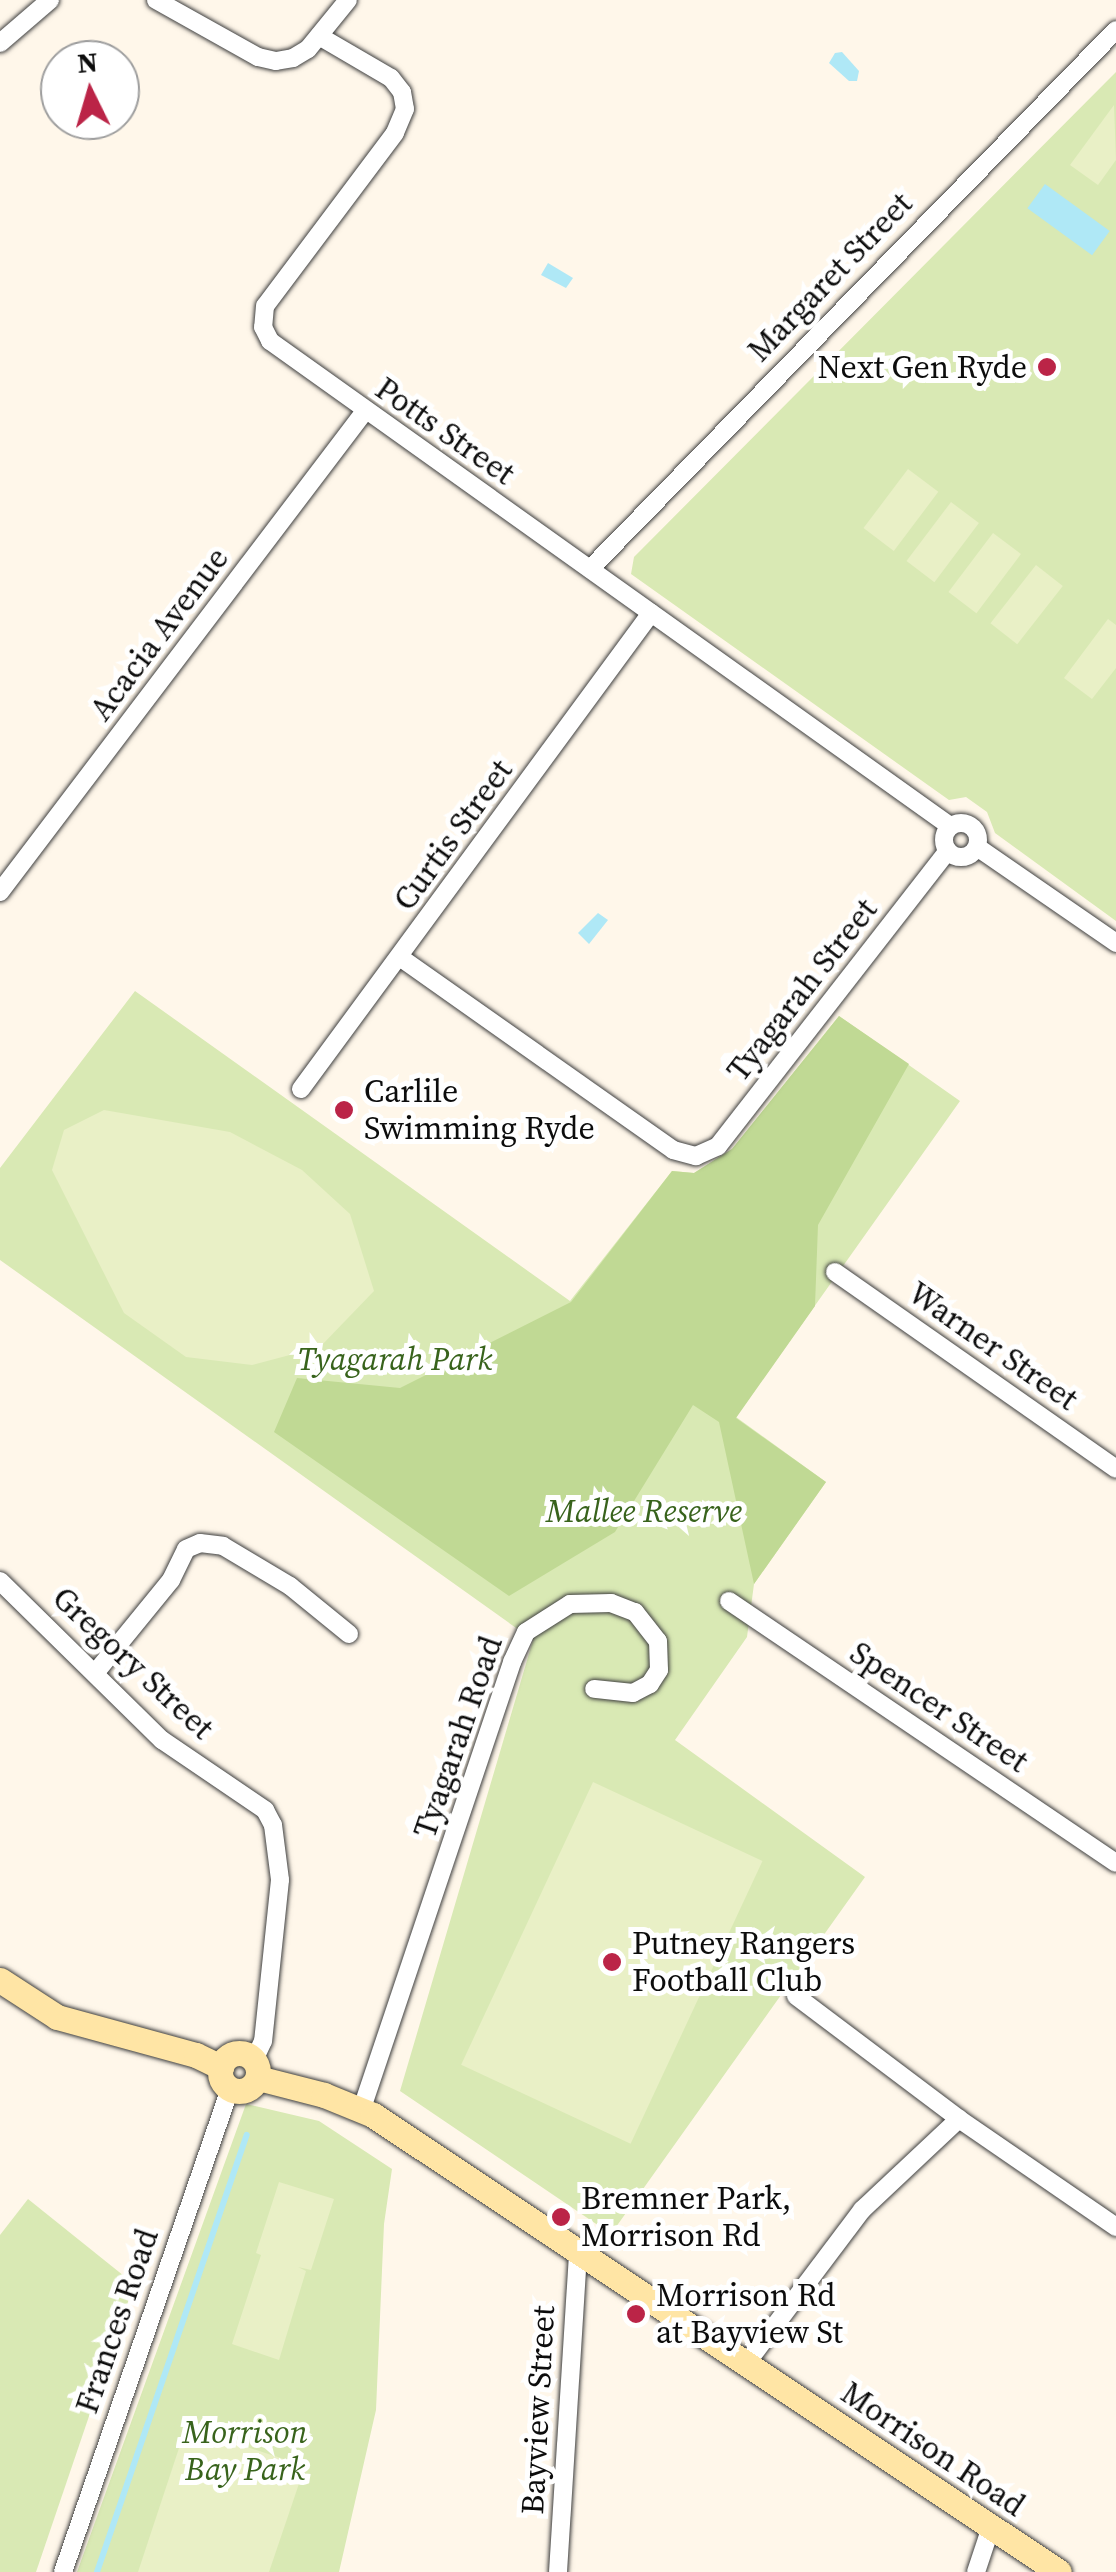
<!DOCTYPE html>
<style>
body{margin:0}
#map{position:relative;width:1116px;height:2572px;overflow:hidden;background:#fff7ea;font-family:"Source Serif 4",serif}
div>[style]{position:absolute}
.green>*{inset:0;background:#d9e9b4}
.forest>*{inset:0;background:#c0d994}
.pitch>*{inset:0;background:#e9f0c6;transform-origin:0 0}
.water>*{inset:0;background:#afe8f6;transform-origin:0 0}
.stream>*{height:6px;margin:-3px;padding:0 3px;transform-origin:3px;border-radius:3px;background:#afe8f6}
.roads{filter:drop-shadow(0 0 2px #3f3f3f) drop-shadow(0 0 2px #3f3f3f)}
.street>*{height:18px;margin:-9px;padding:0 9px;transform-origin:9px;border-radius:9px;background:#fff}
.street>.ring{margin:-9px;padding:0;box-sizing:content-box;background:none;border:18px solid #fff;border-radius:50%}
.secondary>*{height:25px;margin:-12.5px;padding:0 12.5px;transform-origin:12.5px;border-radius:12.5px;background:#ffe5a5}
.secondary>.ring{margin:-12.5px;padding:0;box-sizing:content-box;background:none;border:25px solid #ffe5a5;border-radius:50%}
.dots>*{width:28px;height:28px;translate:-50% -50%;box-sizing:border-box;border:5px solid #fff;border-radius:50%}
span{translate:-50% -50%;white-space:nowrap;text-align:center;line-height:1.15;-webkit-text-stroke:10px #fff;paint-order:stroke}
.street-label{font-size:32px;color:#0c0c0c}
.poi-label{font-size:32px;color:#0c0c0c}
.right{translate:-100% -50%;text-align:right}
.left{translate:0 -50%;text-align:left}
.park-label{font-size:32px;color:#38631c;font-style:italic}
.north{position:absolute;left:40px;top:40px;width:100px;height:100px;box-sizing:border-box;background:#fff;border:2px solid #9e9e9e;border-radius:50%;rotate:355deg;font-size:28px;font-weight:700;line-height:40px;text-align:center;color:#0c0c0c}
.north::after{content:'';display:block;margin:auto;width:35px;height:45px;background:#bb2447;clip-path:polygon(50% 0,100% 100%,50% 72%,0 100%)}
</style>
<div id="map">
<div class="green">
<i style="clip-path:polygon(1116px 72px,1116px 921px,995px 833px,987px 812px,966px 797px,949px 800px,631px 574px,634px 557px)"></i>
<i style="clip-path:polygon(135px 991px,570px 1301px,672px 1171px,694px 1173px,732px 1149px,839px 1016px,960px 1101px,736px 1417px,826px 1482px,754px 1584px,747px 1637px,675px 1740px,865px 1877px,611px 2234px,400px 2091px,533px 1640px,0 1260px,0 1168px)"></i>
<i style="clip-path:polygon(246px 2104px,319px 2121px,392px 2169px,384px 2224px,376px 2410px,339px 2572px,77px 2572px)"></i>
<i style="clip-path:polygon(28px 2199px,134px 2284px,36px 2572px,0 2572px,0 2235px)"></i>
</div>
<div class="forest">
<i style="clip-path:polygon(839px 1016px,909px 1064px,818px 1225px,815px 1306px,736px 1418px,826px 1482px,754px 1584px,719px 1422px,693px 1405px,615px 1532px,509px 1596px,274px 1432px,297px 1378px,400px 1388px,571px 1302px,672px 1171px,694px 1173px,732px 1149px)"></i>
</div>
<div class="pitch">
<i style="clip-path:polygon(1114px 105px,1116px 160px,1098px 185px,1070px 165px)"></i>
<i style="left:908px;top:469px;width:38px;height:74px;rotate:37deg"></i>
<i style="left:951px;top:502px;width:35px;height:74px;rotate:37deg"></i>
<i style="left:993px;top:533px;width:35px;height:74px;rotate:37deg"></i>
<i style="left:1036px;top:565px;width:34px;height:74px;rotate:38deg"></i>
<i style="clip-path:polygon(1108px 619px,1116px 625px,1116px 668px,1092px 699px,1064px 678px)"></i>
<i style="clip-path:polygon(104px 1110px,230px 1132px,302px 1170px,350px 1214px,374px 1291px,320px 1347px,252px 1365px,186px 1357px,124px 1313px,52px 1170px,64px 1130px)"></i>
<i style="left:593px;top:1782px;width:187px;height:312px;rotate:25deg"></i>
<i style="clip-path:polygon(279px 2182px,334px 2199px,311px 2270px,298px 2267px,306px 2271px,279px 2360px,232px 2344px,261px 2255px,256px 2253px)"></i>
<i style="clip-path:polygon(186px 2427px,305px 2466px,269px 2572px,138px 2572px)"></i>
</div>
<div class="water">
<i style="clip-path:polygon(842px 52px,859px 71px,857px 81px,849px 81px,829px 63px,835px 53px)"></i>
<i style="left:1045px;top:184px;width:80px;height:30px;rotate:36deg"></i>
<i style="clip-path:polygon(548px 263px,573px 278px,566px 288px,541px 275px)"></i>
<i style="clip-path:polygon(598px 913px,608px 920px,589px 944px,578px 933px)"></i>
</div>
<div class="stream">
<i style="left:97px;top:2572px;width:462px;rotate:-71.1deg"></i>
</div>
<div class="roads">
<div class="street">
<i style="left:156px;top:0;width:117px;rotate:29.2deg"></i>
<i style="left:258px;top:57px;width:18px;rotate:13deg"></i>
<i style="left:276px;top:61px;width:17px;rotate:-10deg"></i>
<i style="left:293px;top:58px;width:17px;rotate:-31deg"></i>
<i style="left:308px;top:49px;width:63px;rotate:-50.8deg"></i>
<i style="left:319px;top:36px;width:83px;rotate:30.3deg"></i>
<i style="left:391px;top:78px;width:18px;rotate:52deg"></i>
<i style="left:402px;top:92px;width:17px;rotate:80deg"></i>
<i style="left:405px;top:109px;width:26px;rotate:113deg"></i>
<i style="left:395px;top:133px;width:216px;rotate:126.9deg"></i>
<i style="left:265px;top:306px;width:21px;rotate:95deg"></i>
<i style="left:263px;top:327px;width:16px;rotate:63deg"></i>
<i style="left:270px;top:341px;width:835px;rotate:35.5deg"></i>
<i style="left:0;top:43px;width:66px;rotate:-40.7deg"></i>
<i style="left:590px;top:569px;width:753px;rotate:-45.7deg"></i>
<i class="ring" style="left:944px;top:823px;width:16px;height:16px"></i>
<i style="left:977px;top:847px;width:169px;rotate:34.6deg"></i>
<i style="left:0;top:892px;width:604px;rotate:-52.81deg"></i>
<i style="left:401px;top:958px;width:333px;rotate:35.2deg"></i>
<i style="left:673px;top:1150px;width:24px;rotate:15deg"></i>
<i style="left:696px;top:1156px;width:24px;rotate:-24deg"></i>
<i style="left:718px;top:1146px;width:374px;rotate:-52.1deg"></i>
<i style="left:301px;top:1089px;width:591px;rotate:-53.67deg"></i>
<i style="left:835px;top:1272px;width:343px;rotate:35deg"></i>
<i style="left:0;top:1581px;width:227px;rotate:44.5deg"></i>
<i style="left:162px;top:1740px;width:125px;rotate:34.2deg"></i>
<i style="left:265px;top:1810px;width:17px;rotate:62deg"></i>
<i style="left:273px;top:1825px;width:55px;rotate:82.7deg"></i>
<i style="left:280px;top:1880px;width:162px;rotate:96deg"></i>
<i style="left:263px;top:2041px;width:21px;rotate:115deg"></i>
<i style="left:729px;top:1601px;width:467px;rotate:34.1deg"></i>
<i style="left:96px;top:1672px;width:119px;rotate:-50.8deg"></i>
<i style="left:171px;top:1580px;width:34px;rotate:-64deg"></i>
<i style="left:186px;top:1549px;width:15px;rotate:-23deg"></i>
<i style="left:200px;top:1543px;width:23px;rotate:7deg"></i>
<i style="left:223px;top:1546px;width:78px;rotate:30.8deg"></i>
<i style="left:290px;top:1586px;width:76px;rotate:39.1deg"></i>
<i style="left:796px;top:1996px;width:204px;rotate:37deg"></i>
<i style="left:959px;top:2119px;width:191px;rotate:34.5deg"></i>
<i style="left:362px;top:2108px;width:471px;rotate:-71.4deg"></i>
<i style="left:512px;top:1662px;width:33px;rotate:-65deg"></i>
<i style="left:526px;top:1632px;width:52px;rotate:-32.5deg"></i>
<i style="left:570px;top:1604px;width:41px;rotate:-1.4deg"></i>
<i style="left:611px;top:1603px;width:26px;rotate:21deg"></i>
<i style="left:635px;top:1612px;width:37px;rotate:52deg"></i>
<i style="left:658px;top:1641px;width:29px;rotate:88deg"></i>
<i style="left:659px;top:1670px;width:17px;rotate:123deg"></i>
<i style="left:650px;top:1684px;width:19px;rotate:152deg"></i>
<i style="left:633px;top:1693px;width:39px;rotate:-174deg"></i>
<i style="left:746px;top:2364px;width:193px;rotate:-53deg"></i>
<i style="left:862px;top:2210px;width:133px;rotate:-43.2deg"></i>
<i style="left:63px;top:2572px;width:511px;rotate:-70.93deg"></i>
<i style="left:558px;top:2572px;width:321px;rotate:-86.4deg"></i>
<i style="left:976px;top:2572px;width:47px;rotate:-71.6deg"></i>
</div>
<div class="secondary">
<i style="left:0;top:1980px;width:68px;rotate:33deg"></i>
<i style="left:57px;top:2017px;width:144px;rotate:15.3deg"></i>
<i style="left:196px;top:2055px;width:28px;rotate:26deg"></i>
<i class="ring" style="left:220px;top:2053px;width:13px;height:13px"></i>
<i style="left:258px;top:2078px;width:68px;rotate:14.4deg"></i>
<i style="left:324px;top:2095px;width:53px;rotate:22.2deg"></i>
<i style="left:373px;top:2115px;width:824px;rotate:33.67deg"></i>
</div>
</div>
<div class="dots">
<i style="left:1047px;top:367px;background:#bb2447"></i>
<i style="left:344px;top:1110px;background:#bb2447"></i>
<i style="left:612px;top:1962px;background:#bb2447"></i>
<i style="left:561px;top:2217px;background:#bb2447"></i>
<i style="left:636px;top:2314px;background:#bb2447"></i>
</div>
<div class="street-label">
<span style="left:830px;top:277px;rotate:-46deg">Margaret Street</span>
<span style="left:445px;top:431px;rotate:35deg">Potts Street</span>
<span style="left:159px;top:634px;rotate:-53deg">Acacia Avenue</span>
<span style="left:453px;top:835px;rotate:-54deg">Curtis Street</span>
<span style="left:802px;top:990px;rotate:-52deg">Tyagarah Street</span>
<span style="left:993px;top:1346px;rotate:35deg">Warner Street</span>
<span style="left:133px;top:1663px;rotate:43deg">Gregory Street</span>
<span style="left:939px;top:1707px;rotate:34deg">Spencer Street</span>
<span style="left:458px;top:1737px;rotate:-71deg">Tyagarah Road</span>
<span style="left:117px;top:2321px;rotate:-71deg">Frances Road</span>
<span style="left:538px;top:2410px;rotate:-87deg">Bayview Street</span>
<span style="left:933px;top:2449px;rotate:34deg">Morrison Road</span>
</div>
<div class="poi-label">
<span class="right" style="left:1027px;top:367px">Next Gen Ryde</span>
<span class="left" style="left:364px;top:1110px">Carlile<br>Swimming Ryde</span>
<span class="left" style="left:632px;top:1962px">Putney Rangers<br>Football Club</span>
<span class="left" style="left:581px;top:2217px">Bremner Park,<br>Morrison Rd</span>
<span class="left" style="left:656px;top:2314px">Morrison Rd<br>at Bayview St</span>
</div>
<div class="park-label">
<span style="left:395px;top:1359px">Tyagarah Park</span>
<span style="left:644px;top:1511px">Mallee Reserve</span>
<span style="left:245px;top:2451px">Morrison<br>Bay Park</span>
</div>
<div class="north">N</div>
</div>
